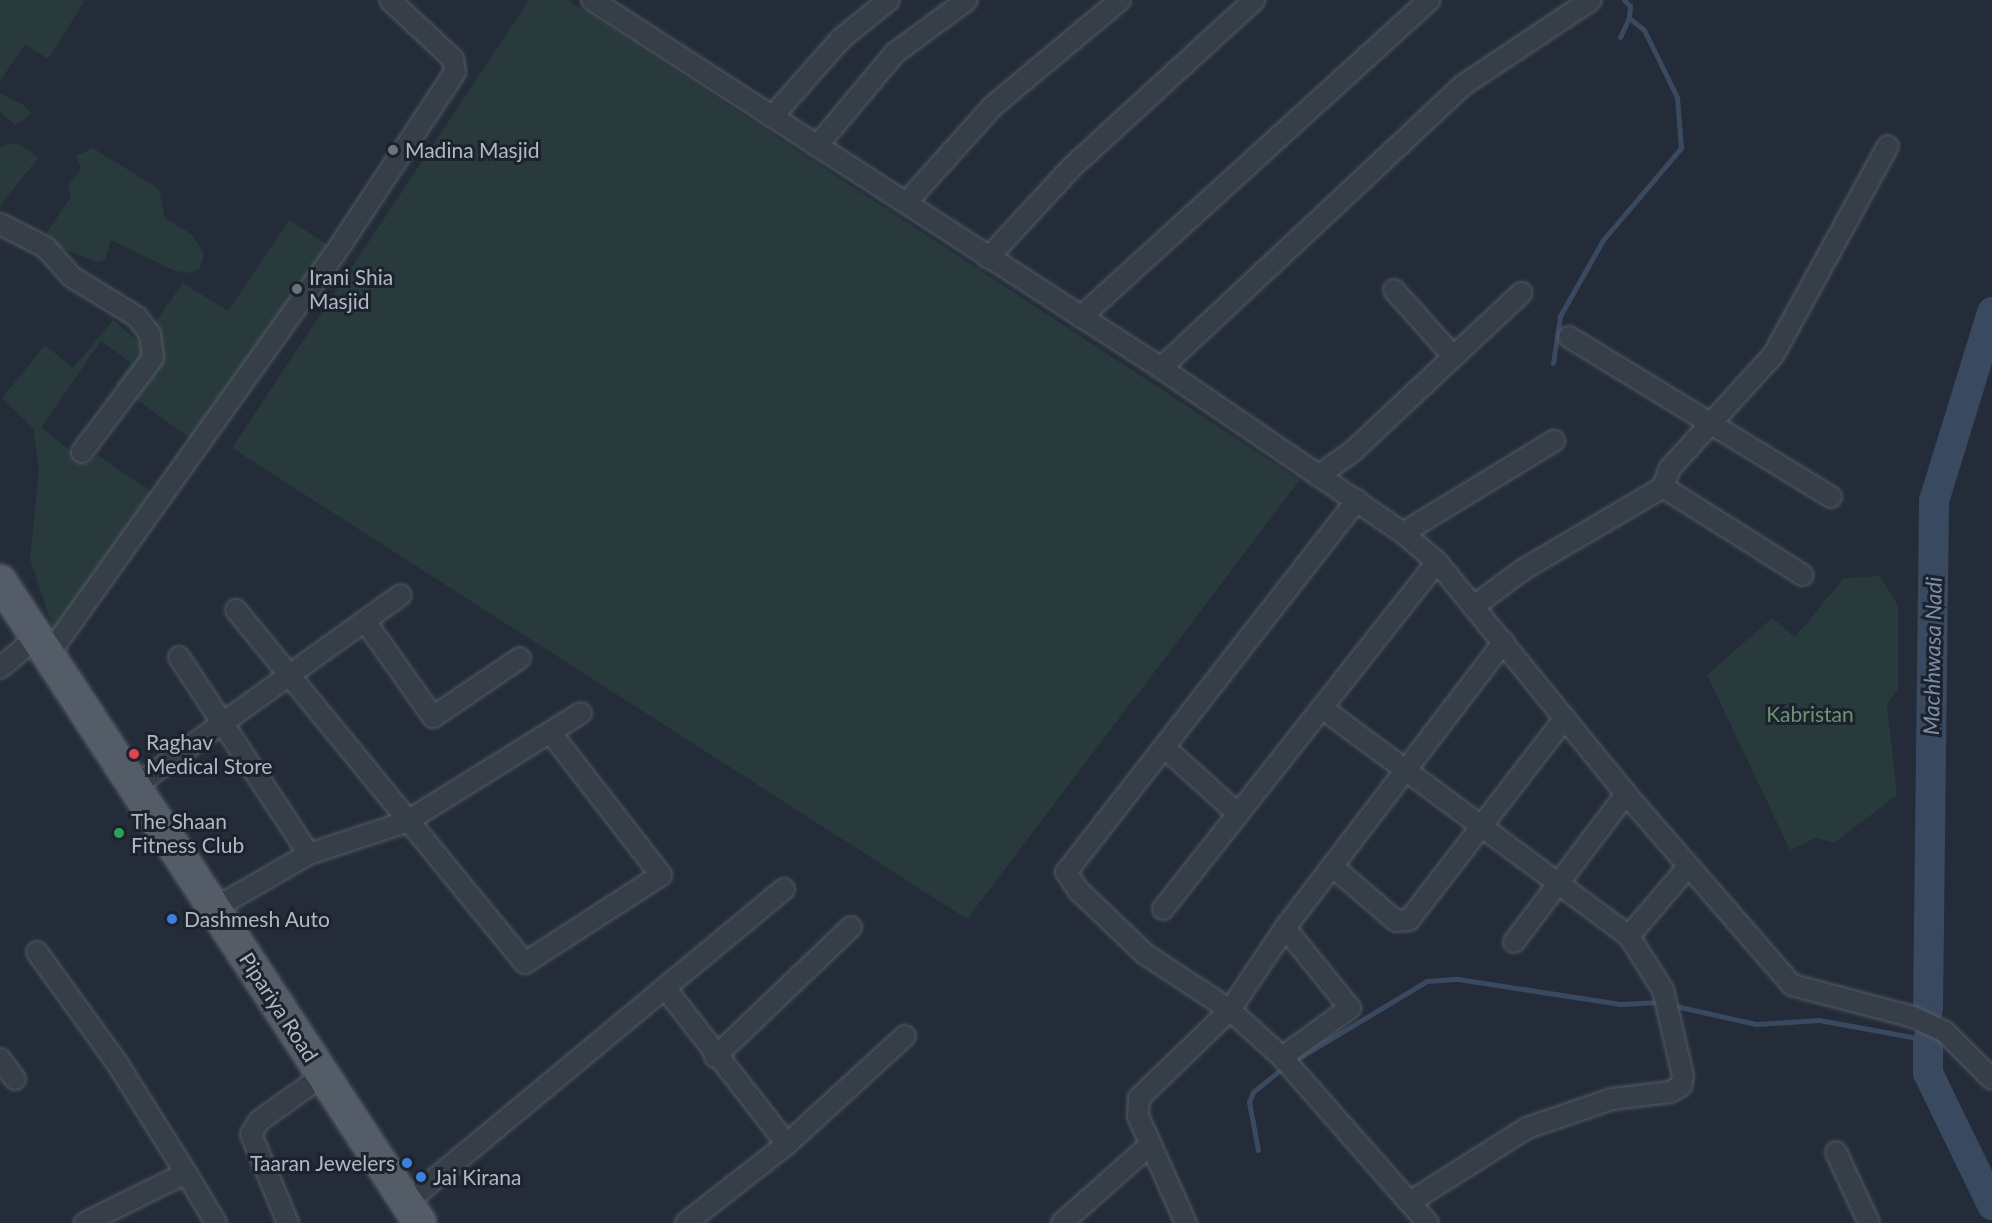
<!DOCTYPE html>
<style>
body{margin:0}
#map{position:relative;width:1992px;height:1223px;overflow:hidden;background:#232c38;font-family:Lato,sans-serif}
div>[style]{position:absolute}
.green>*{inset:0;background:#283a3b}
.stream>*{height:5px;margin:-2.5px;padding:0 2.5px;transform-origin:2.5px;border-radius:2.5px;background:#394960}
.river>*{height:30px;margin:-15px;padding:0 15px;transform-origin:15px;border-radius:15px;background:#394960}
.roads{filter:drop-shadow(0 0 2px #545b66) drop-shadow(0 0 2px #545b66)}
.minor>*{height:20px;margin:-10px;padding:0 10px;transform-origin:10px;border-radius:10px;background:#363e48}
.primary>*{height:32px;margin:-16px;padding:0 16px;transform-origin:16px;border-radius:16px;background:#545c68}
.dots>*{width:16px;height:16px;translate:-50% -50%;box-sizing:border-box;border:3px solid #1c232d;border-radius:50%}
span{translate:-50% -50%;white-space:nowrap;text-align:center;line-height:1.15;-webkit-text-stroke:6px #1c232d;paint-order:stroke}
.poi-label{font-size:21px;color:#b1b8c5}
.left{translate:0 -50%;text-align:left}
.right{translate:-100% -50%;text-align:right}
.park-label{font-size:21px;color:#6a9474}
.street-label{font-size:21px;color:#b1b8c5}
.water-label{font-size:22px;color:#7c8eaa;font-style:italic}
</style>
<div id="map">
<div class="green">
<i style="clip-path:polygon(0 0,81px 0,84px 2px,48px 59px,25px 44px,0 81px)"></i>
<i style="clip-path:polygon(529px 0,568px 0,1300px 480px,967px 919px,232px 448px)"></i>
<i style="clip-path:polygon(0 93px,25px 106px,32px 114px,15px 125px,0 112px)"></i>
<i style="clip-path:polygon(8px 144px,19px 144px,38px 158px,0 206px,0 148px)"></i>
<i style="clip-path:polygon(93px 148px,159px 189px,165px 218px,191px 234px,204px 253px,200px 268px,192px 273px,175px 271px,111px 240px,105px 260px,97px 262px,53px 245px,47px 232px,71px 197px,68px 184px,81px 170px,76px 156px)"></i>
<i style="clip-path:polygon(evenodd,289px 220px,333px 248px,56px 636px,30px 559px,39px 470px,33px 428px,2px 398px,45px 345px,73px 368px,113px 320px,140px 343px,183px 283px,228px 311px,289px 220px,101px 341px,131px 363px,115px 384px,191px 439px,153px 493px,97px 455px,88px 464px,41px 428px,101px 341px)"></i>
<i style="clip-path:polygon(1880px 576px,1898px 605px,1898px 689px,1887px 704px,1897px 795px,1834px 843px,1816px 838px,1790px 850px,1707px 675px,1772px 618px,1795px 637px,1844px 578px)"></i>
</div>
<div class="stream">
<i style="left:1620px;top:37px;width:21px;rotate:-65deg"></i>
<i style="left:1553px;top:363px;width:48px;rotate:-81.5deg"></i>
<i style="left:1560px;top:316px;width:87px;rotate:-60.5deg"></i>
<i style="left:1603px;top:240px;width:121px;rotate:-49.7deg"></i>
<i style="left:1681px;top:148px;width:51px;rotate:-94.5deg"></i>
<i style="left:1677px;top:97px;width:75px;rotate:-116.2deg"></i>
<i style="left:1644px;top:30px;width:19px;rotate:-141deg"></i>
<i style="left:1629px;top:18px;width:12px;rotate:-85deg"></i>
<i style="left:1630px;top:6px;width:8px;rotate:-135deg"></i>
<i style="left:1671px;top:1005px;width:87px;rotate:12.6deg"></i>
<i style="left:1756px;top:1024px;width:63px;rotate:-3.6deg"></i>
<i style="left:1819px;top:1020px;width:111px;rotate:10.4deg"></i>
<i style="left:1292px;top:1062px;width:157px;rotate:-31deg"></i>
<i style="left:1427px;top:981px;width:31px;rotate:-4deg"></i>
<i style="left:1458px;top:979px;width:164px;rotate:8.8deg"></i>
<i style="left:1620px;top:1004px;width:42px;rotate:-2.7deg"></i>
<i style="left:1258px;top:1150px;width:49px;rotate:-100.6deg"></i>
<i style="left:1249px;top:1102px;width:11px;rotate:-68deg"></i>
<i style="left:1253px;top:1092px;width:40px;rotate:-39deg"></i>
</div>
<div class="river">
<i style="left:1928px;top:1009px;width:508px;rotate:-89.32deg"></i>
<i style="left:1934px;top:501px;width:198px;rotate:-72.9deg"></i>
<i style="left:1928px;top:1040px;width:33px;rotate:90deg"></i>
<i style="left:1928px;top:1073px;width:147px;rotate:64.1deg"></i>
</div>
<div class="roads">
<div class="minor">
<i style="left:592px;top:0;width:678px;rotate:32.89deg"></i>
<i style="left:1161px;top:368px;width:293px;rotate:34.3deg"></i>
<i style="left:1403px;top:533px;width:45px;rotate:40.5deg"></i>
<i style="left:1437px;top:562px;width:299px;rotate:50.8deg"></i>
<i style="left:1626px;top:794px;width:253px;rotate:49deg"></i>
<i style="left:1792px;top:985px;width:125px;rotate:14.8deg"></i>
<i style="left:1913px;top:1017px;width:35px;rotate:25deg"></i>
<i style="left:1945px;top:1032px;width:66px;rotate:45deg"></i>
<i style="left:772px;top:117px;width:106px;rotate:-48.5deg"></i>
<i style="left:842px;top:38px;width:60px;rotate:-39deg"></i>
<i style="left:817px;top:146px;width:121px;rotate:-50deg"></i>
<i style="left:895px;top:53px;width:89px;rotate:-36.4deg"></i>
<i style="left:906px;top:203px;width:130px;rotate:-48.1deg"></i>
<i style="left:993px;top:106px;width:165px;rotate:-39.8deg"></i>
<i style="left:0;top:224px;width:51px;rotate:27.1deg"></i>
<i style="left:45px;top:247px;width:40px;rotate:48deg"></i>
<i style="left:72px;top:277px;width:76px;rotate:31.6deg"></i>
<i style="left:137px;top:317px;width:21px;rotate:53deg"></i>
<i style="left:150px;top:334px;width:24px;rotate:83deg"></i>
<i style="left:153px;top:358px;width:118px;rotate:127.1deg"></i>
<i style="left:988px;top:258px;width:125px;rotate:-47.3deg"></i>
<i style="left:1073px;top:166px;width:246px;rotate:-42.5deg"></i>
<i style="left:1394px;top:290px;width:89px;rotate:48.2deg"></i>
<i style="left:1081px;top:317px;width:471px;rotate:-42.3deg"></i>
<i style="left:1569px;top:337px;width:307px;rotate:31.4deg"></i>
<i style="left:1161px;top:368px;width:416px;rotate:-43.1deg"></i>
<i style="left:1465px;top:84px;width:151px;rotate:-33.7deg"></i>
<i style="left:1318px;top:476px;width:43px;rotate:-35.5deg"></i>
<i style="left:1353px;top:451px;width:231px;rotate:-43.2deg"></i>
<i style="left:1663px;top:487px;width:165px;rotate:32.2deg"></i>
<i style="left:1357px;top:500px;width:472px;rotate:128deg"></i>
<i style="left:1066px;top:872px;width:22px;rotate:56deg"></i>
<i style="left:1078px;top:890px;width:93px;rotate:43.7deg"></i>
<i style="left:1145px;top:954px;width:102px;rotate:33.4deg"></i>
<i style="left:1230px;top:1010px;width:70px;rotate:42.1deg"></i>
<i style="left:1282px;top:1057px;width:221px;rotate:48.7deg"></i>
<i style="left:1403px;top:533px;width:177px;rotate:-31.4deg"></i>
<i style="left:1474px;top:606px;width:62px;rotate:-36.5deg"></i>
<i style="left:1524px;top:569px;width:161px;rotate:-30.5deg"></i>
<i style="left:1663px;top:487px;width:20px;rotate:-70deg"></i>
<i style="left:1670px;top:468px;width:154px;rotate:-47.6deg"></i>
<i style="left:1774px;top:354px;width:237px;rotate:-61.3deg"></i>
<i style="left:236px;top:610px;width:456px;rotate:50.7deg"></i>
<i style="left:525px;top:963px;width:162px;rotate:-32.9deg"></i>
<i style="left:661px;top:875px;width:181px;rotate:-127.8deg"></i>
<i style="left:365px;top:621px;width:118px;rotate:54.7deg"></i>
<i style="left:433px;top:717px;width:105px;rotate:-34.1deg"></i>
<i style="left:49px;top:654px;width:490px;rotate:-54.5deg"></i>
<i style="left:334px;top:255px;width:219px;rotate:-56.5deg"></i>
<i style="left:455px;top:72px;width:13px;rotate:-99deg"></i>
<i style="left:453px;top:59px;width:86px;rotate:-136.9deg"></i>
<i style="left:179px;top:657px;width:236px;rotate:56.6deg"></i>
<i style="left:0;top:668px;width:39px;rotate:-40deg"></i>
<i style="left:1322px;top:708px;width:382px;rotate:36.6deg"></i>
<i style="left:1629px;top:936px;width:64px;rotate:57.8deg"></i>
<i style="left:1663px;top:990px;width:88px;rotate:76.9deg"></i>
<i style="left:1683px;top:1076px;width:10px;rotate:101deg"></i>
<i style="left:1681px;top:1086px;width:13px;rotate:151deg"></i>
<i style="left:1670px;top:1092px;width:58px;rotate:173.1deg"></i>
<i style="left:1612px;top:1099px;width:90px;rotate:161.2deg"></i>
<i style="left:1527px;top:1128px;width:138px;rotate:147.7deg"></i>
<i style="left:1164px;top:747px;width:100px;rotate:42.2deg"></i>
<i style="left:135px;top:786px;width:327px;rotate:-35.7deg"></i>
<i style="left:1332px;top:866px;width:84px;rotate:40.7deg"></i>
<i style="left:1396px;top:921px;width:13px;rotate:-4deg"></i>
<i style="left:1409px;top:920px;width:255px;rotate:-52.3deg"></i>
<i style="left:215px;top:908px;width:108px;rotate:-29.9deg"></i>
<i style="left:309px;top:854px;width:102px;rotate:-18.3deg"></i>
<i style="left:406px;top:822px;width:206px;rotate:-31.9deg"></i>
<i style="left:1163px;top:909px;width:442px;rotate:-51.7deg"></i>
<i style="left:1629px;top:936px;width:91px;rotate:-49.5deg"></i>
<i style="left:1514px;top:942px;width:186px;rotate:-52.9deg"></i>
<i style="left:37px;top:952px;width:137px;rotate:54.2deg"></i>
<i style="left:117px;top:1063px;width:130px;rotate:57.9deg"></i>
<i style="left:186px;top:1173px;width:113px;rotate:153.7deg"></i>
<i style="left:665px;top:988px;width:198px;rotate:52deg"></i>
<i style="left:715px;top:1057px;width:188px;rotate:-43.7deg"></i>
<i style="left:1282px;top:1057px;width:84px;rotate:-35.8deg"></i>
<i style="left:1350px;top:1008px;width:103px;rotate:-129.1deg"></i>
<i style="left:0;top:1059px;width:25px;rotate:53deg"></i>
<i style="left:1836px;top:1152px;width:78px;rotate:65.1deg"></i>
<i style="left:186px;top:1173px;width:58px;rotate:59deg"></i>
<i style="left:407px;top:1202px;width:490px;rotate:-39.7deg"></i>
<i style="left:288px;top:1223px;width:96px;rotate:-112.6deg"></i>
<i style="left:251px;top:1134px;width:15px;rotate:-58deg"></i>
<i style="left:259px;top:1121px;width:69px;rotate:-35.5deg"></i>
<i style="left:686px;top:1223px;width:128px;rotate:-38deg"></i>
<i style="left:787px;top:1144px;width:160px;rotate:-42.5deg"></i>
<i style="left:1062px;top:1223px;width:119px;rotate:-41.6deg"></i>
<i style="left:1186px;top:1223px;width:117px;rotate:-114.2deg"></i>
<i style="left:1138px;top:1116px;width:18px;rotate:-87deg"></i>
<i style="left:1139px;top:1098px;width:127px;rotate:-44deg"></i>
<i style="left:1230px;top:1010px;width:99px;rotate:-56.1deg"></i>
<i style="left:1285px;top:928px;width:360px;rotate:-52.6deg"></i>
</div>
<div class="primary">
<i style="left:0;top:581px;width:767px;rotate:56.81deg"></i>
</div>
</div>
<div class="dots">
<i style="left:393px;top:150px;background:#6b7280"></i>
<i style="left:297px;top:289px;background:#6b7280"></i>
<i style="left:134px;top:754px;background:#e0444e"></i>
<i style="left:119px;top:833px;background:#2e9e5b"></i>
<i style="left:172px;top:919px;background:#3f7fe0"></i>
<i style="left:407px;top:1163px;background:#3f7fe0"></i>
<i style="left:421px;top:1177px;background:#3f7fe0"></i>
</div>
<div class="poi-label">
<span class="left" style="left:405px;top:150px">Madina Masjid</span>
<span class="left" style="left:309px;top:289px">Irani Shia<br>Masjid</span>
<span class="left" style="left:146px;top:754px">Raghav<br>Medical Store</span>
<span class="left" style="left:131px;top:833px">The Shaan<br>Fitness Club</span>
<span class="left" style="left:184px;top:919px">Dashmesh Auto</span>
<span class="right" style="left:395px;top:1163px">Taaran Jewelers</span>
<span class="left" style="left:433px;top:1177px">Jai Kirana</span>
</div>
<div class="park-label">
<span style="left:1810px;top:714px">Kabristan</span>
</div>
<div class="street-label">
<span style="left:279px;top:1007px;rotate:57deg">Pipariya Road</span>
</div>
<div class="water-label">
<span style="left:1932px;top:656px;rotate:-89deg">Machhwasa Nadi</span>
</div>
</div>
